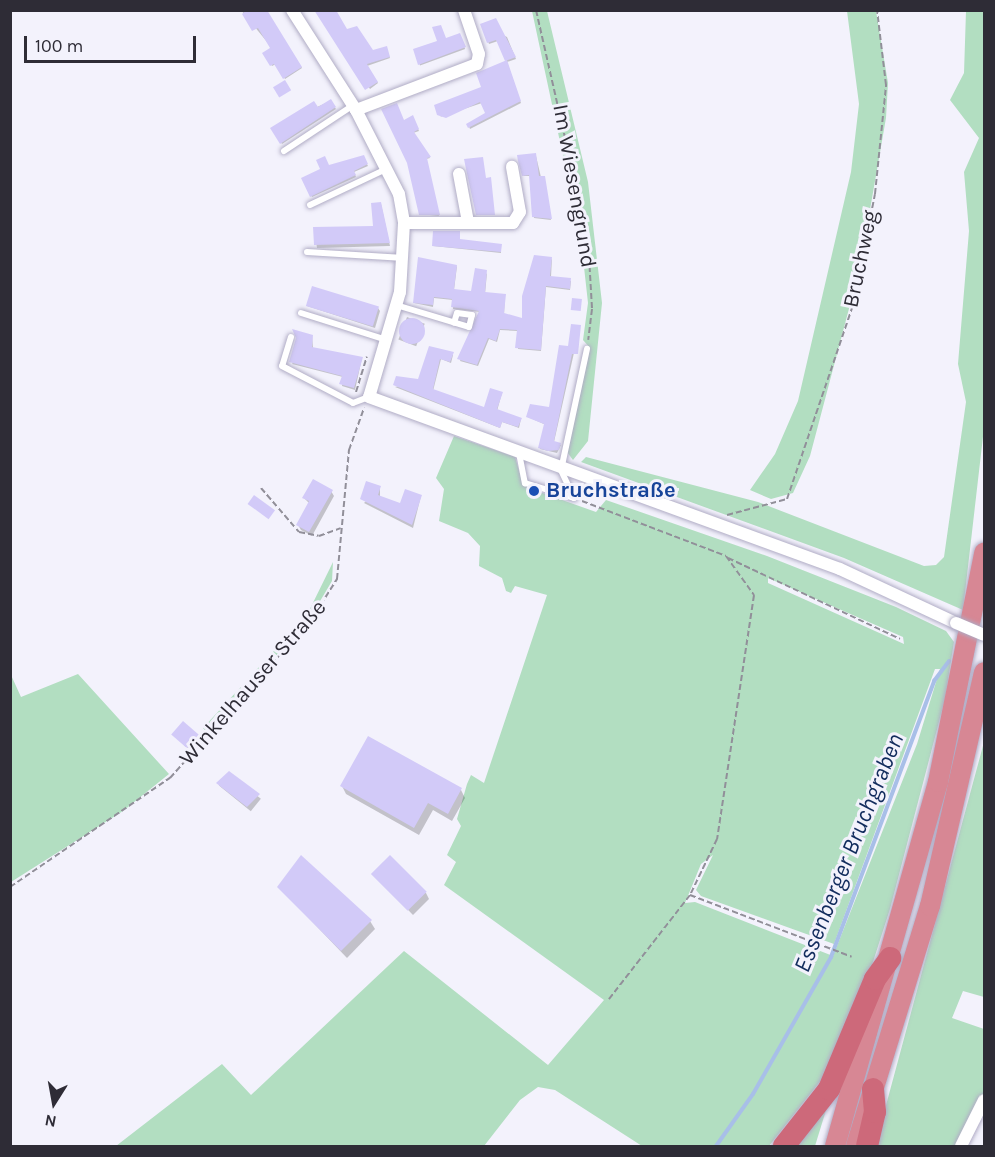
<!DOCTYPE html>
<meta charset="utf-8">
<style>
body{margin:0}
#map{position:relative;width:995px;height:1157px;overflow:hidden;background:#f3f2fc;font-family:Karla,sans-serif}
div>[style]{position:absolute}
.green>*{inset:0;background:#b2dec1}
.shadow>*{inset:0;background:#0003;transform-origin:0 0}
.stream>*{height:4px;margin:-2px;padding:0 2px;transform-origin:2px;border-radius:2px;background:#a8bfe8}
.building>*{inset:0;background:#d2caf8;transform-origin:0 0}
.round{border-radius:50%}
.path>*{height:2px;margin-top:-1px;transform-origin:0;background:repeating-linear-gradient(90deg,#918f99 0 6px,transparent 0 9px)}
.roads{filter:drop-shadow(0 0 2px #b0acc5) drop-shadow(0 0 2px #b0acc5)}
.service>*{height:6px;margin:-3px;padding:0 3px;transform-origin:3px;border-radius:3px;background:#fff}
.minor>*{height:12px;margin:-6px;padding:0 6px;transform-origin:6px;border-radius:6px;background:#fff}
.trunk>*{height:20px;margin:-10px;padding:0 10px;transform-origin:10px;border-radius:10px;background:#d78794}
.motorway>*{height:22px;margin:-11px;padding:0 11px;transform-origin:11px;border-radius:11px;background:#cd697a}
.bridges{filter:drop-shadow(0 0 2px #b0acc5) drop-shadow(0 0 2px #b0acc5)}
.minor-bridge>*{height:12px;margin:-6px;padding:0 6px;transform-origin:6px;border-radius:6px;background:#fff}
.dots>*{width:16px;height:16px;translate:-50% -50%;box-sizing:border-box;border:3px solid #f3f2fc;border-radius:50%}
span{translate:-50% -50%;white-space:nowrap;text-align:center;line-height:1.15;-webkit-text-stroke:6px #f3f2fc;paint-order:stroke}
.street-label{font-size:22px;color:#2e2c36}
.transit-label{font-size:22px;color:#164399;font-weight:700}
.left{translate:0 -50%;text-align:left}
.water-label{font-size:24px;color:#122c5d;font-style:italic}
.frame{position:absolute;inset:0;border:12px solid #2e2c36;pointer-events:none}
.north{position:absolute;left:24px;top:1073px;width:60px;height:60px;-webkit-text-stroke:4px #f3f2fc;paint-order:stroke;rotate:191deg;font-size:16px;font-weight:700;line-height:24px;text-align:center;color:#2e2c36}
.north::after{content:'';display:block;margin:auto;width:21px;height:27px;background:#2e2c36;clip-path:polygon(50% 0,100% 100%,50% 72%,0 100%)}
.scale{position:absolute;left:24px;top:36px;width:172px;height:27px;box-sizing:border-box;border:3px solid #2e2c36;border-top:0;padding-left:8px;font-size:18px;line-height:21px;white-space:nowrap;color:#2e2c36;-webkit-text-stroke:4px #f3f2fc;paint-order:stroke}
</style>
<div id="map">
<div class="green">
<i style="clip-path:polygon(532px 11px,547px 11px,588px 182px,602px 303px,588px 441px,573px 460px,567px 452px,590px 348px,583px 340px,588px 303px,581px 240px)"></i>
<i style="clip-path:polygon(847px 11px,876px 11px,888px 83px,886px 118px,860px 267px,810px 456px,793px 493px,771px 499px,750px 490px,775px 454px,798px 401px,851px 172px,859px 104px)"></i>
<i style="clip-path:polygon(966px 11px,984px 11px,984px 428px,963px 610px,844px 558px,581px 462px,586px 457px,758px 502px,924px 566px,936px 565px,944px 557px,966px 402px,958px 364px,969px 231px,964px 172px,979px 138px,950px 100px,964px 73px)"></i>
<i style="clip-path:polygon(evenodd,454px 436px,515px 457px,523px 484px,537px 491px,596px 512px,606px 500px,767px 556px,896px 607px,946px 631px,954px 642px,945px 699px,890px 909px,863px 993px,826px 1074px,769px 1146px,642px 1146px,555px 1090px,538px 1087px,520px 1100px,484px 1146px,116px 1146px,222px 1064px,251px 1095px,404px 951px,548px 1065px,604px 1000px,444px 885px,456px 862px,447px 855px,461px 826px,457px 819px,467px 784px,471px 775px,484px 783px,547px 595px,515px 586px,511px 593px,506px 591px,502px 578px,479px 566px,480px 546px,468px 533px,439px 521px,444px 489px,436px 478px,454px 436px,768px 578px,903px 637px,904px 644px,768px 583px,768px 578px,454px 436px,935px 669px,940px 669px,917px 744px,833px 956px,695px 902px,685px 903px,701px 864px,713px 855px,696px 890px,701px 896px,834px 944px,935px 669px)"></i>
<i style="clip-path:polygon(333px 562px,332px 581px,310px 618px,207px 733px,203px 728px,307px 615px)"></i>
<i style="clip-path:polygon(78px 674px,169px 774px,123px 811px,11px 882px,11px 675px,21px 697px)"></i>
<i style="clip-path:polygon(984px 742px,984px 997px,963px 991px,952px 1018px,984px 1029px,984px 1092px,958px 1146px,875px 1146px)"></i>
<i style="clip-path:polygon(831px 1094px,815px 1146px,791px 1146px)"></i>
</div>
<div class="shadow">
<i style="clip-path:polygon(241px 10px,265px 10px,302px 68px,285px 79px,276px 64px,272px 66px,264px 53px,272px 48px)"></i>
<i style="clip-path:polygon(316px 10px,372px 52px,386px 48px,390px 58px,367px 66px,378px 83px,370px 89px)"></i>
<i style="clip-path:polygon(482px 25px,507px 37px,516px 59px,507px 62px,498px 41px,489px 44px)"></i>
<i style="left:460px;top:35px;width:15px;height:48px;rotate:70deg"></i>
<i style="clip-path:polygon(507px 62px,521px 103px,470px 129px,468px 124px,487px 113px,482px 103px,440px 117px,483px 87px)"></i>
<i style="clip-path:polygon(330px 101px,336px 109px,282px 144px,272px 128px)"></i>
<i style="clip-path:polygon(413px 117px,419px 131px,413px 133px,430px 158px,426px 159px,439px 216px,420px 214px,403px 121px)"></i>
<i style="clip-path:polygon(536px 156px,551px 220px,534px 218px,531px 176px,523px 176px)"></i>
<i style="clip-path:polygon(363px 157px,368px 166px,354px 172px,356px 177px,312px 197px,303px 179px)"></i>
<i style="clip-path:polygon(381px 204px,390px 246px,317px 248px,314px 229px,375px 227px)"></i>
<i style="clip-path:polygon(459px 241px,501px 245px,501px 253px,433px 246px)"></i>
<i style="clip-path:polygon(552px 258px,551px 277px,571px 281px,570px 290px,546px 287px,541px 351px,518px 349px,518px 331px,500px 330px,497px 342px,489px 339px,478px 366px,460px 361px,481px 312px,453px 309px,453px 300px,434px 298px,433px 307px,414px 303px,457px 266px,454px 290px,473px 293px,487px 273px,485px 294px,505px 296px,504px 315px,524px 320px)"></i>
<i style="clip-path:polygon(307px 306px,378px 308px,380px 311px,375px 328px)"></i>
<i style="left:407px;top:317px;width:19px;height:24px;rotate:21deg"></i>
<i style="clip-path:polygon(580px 326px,554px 442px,561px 445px,557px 453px,540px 449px,546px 425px,528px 417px,550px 408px)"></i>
<i style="clip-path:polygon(312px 336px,313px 348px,362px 358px,355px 390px,342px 386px,343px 377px,292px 364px)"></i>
<i style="clip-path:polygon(430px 347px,453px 355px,451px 363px,441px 359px,433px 391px,485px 409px,502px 393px,497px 411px,521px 419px,519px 428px,502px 422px,500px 428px,395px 387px,419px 381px)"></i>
<i style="clip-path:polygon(380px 487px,380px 497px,401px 505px,421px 496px,413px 528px,364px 503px)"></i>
<i style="clip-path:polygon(331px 491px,334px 496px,312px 536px,301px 530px,298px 525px,310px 504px,304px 498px)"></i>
<i style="clip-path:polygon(174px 735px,198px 736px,200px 739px,190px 751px)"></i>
<i style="left:229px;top:773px;width:41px;height:16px;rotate:39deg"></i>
<i style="clip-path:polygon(342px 786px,461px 790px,465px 798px,452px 821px,433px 810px,419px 835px,346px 794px)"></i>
<i style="clip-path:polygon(373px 874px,426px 893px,429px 899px,413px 915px)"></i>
<i style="clip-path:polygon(279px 887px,370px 921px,375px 929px,347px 958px)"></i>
</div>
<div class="stream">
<i style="left:716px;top:1146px;width:64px;rotate:-54.6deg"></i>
<i style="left:753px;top:1094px;width:158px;rotate:-60.3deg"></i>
<i style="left:831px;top:957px;width:295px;rotate:-69.5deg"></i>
<i style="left:934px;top:681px;width:25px;rotate:-53deg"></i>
</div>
<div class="building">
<i style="clip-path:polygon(247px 10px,267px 10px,302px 67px,283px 79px,274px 64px,270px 66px,262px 53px,270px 48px,258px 28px,252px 31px,242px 14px)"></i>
<i style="clip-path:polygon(314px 10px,336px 10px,347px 29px,357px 26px,373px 50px,387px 46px,390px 57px,367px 64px,378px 82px,365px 90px)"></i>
<i style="clip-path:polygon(496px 18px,516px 57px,505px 61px,496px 40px,487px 43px,480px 24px)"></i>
<i style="clip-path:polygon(441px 25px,446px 38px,460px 33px,466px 47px,418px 65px,413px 49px,437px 41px,432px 27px)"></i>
<i style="clip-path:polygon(507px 60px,521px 101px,468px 128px,466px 124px,485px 113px,480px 102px,446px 118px,437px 115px,434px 105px,481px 87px,476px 73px)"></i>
<i style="left:285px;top:80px;width:12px;height:14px;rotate:59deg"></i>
<i style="clip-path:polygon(331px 99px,336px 107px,280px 144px,270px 128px,314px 101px,318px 107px)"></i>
<i style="clip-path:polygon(397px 103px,404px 120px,413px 115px,419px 129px,414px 132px,431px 157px,427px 158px,440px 215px,419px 215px,407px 163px,381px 109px)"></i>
<i style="clip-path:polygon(536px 153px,539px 176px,545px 176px,552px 219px,532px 217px,529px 175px,522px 176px,518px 161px,517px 155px)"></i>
<i style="clip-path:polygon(364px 155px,368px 164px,354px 171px,356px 175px,310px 197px,301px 178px,320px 169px,316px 160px,325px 156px,329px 165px)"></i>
<i style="clip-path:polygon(483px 157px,486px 178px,491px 177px,495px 215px,476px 215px,466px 169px,464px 159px)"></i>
<i style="clip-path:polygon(381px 202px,390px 243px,314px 245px,313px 227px,373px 226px,371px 203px)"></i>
<i style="clip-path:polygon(433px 231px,460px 231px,460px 239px,502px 244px,501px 252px,432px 246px)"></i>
<i style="clip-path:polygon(534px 255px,552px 257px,550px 276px,571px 278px,570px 289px,546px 286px,541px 350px,515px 348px,517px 330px,500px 329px,496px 341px,488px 338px,477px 365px,457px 359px,479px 311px,451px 307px,452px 299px,434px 297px,433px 305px,413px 303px,418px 257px,457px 265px,454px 289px,471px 291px,475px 268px,487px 270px,485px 292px,506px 294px,504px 313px,522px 318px,522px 296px)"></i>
<i style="left:312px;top:286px;width:70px;height:21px;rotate:17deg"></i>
<i style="left:572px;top:298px;width:10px;height:12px;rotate:6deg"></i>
<i class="round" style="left:399px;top:318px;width:26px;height:26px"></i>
<i style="clip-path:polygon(571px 324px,581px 325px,578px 354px,572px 354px,554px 441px,561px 443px,559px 450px,548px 451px,538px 448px,544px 424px,526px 417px,530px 404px,549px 407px,559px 345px,568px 346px)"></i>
<i style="clip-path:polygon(292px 329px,313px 335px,312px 347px,363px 357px,354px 388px,339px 384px,342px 376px,289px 362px,296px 338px)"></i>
<i style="clip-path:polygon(429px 346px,454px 352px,450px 362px,440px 359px,433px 389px,484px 407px,490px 388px,503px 392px,497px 409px,522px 418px,518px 427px,502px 422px,500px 428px,393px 385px,396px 376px,418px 379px)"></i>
<i style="clip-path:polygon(313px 479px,333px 490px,309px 532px,296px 525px,309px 501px,302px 498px)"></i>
<i style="clip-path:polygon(366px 481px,381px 486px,378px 495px,400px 503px,405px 489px,422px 495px,412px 525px,360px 499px)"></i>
<i style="left:254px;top:495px;width:26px;height:11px;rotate:36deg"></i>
<i style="left:183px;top:721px;width:21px;height:18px;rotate:41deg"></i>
<i style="clip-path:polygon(368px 736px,462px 788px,448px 814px,428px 803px,414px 828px,340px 786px)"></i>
<i style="clip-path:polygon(229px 771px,260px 794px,247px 807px,216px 783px)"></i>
<i style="clip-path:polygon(301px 855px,372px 920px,341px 951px,277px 887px)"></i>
<i style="left:390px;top:855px;width:52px;height:27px;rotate:45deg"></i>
</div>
<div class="path">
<i style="left:536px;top:10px;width:235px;rotate:77.2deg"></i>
<i style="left:588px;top:239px;width:70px;rotate:86.7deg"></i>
<i style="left:592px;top:309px;width:31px;rotate:97deg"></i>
<i style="left:356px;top:392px;width:37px;rotate:-73deg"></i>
<i style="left:261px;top:488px;width:58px;rotate:49.2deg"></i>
<i style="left:299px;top:532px;width:20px;rotate:11deg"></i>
<i style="left:319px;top:536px;width:23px;rotate:-20deg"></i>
<i style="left:582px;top:501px;width:154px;rotate:20.9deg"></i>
<i style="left:726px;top:556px;width:48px;rotate:54.3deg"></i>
<i style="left:754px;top:595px;width:247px;rotate:98.6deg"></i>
<i style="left:717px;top:839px;width:62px;rotate:115.7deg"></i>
<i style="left:690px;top:895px;width:132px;rotate:127.9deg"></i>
<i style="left:727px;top:515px;width:62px;rotate:-14.9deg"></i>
<i style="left:787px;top:499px;width:205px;rotate:-71.2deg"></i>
<i style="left:853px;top:305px;width:113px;rotate:-78.8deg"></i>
<i style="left:875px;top:194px;width:110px;rotate:-84.2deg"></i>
<i style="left:886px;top:85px;width:76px;rotate:-96.8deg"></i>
<i style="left:728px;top:558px;width:190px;rotate:25.2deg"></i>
<i style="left:10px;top:887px;width:194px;rotate:-34.3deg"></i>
<i style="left:170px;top:778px;width:212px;rotate:-48.3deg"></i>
<i style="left:311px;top:620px;width:49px;rotate:-57.6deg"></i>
<i style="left:337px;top:579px;width:130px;rotate:-84.7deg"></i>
<i style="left:349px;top:450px;width:45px;rotate:-70.3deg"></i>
<i style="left:690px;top:895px;width:173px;rotate:20.9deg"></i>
</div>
<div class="roads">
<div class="service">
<i style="left:284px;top:151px;width:82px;rotate:-33.5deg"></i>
<i style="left:310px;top:205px;width:84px;rotate:-25.3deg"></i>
<i style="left:307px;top:252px;width:97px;rotate:3.5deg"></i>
<i style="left:396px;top:305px;width:76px;rotate:16.8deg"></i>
<i style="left:469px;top:327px;width:12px;rotate:-76deg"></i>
<i style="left:472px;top:315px;width:15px;rotate:-172deg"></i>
<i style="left:457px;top:313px;width:10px;rotate:107deg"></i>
<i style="left:301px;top:313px;width:87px;rotate:17.4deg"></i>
<i style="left:291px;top:337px;width:30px;rotate:107deg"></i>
<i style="left:282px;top:366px;width:80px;rotate:27.5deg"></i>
<i style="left:353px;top:403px;width:17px;rotate:-21deg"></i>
<i style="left:519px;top:453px;width:31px;rotate:79deg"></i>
<i style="left:525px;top:483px;width:51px;rotate:17deg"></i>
<i style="left:574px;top:498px;width:31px;rotate:-115deg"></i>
<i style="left:561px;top:470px;width:124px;rotate:-77.9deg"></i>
</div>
<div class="minor">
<i style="left:292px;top:10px;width:119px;rotate:57.4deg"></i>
<i style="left:356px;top:110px;width:94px;rotate:62.9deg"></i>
<i style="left:399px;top:194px;width:29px;rotate:80deg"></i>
<i style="left:404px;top:223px;width:69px;rotate:93.3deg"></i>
<i style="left:400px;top:292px;width:109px;rotate:106.4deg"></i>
<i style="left:369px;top:397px;width:501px;rotate:20.06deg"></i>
<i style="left:840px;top:569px;width:128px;rotate:25deg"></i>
<i style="left:356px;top:110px;width:129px;rotate:-20.8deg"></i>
<i style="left:477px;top:64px;width:10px;rotate:-79deg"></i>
<i style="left:479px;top:54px;width:46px;rotate:-108.8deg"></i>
<i style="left:459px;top:174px;width:49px;rotate:79.4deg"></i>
<i style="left:404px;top:223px;width:109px"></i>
<i style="left:513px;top:223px;width:13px;rotate:-58deg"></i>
<i style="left:520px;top:212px;width:46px;rotate:-100.1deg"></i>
<i style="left:961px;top:1146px;width:51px;rotate:-63.4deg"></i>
</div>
<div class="trunk">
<i style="left:835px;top:1146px;width:378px;rotate:-74.2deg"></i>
<i style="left:938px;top:782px;width:234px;rotate:-78.6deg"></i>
<i style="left:856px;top:1146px;width:251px;rotate:-72.9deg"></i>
<i style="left:930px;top:906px;width:240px;rotate:-77deg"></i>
</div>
<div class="motorway">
<i style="left:784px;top:1146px;width:73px;rotate:-51.7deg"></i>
<i style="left:829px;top:1089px;width:119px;rotate:-67.3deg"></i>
<i style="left:875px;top:979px;width:26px;rotate:-54deg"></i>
<i style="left:867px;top:1146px;width:35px;rotate:-77deg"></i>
<i style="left:875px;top:1112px;width:23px;rotate:-95deg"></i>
</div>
</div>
<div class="bridges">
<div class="minor-bridge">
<i style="left:956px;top:623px;width:30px;rotate:23deg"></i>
</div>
</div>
<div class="dots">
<i style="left:534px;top:491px;background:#1a4fb4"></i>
</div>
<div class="street-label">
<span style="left:574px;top:186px;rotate:80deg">Im Wiesengrund</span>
<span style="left:861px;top:259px;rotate:-78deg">Bruchweg</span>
<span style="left:253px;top:683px;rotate:-49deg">Winkelhauser Straße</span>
</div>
<div class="transit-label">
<span class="left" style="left:546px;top:491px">Bruchstraße</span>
</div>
<div class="water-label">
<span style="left:849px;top:853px;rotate:-68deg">Essenberger Bruchgraben</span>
</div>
<div class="frame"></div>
<div class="north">N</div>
<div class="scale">100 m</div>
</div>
